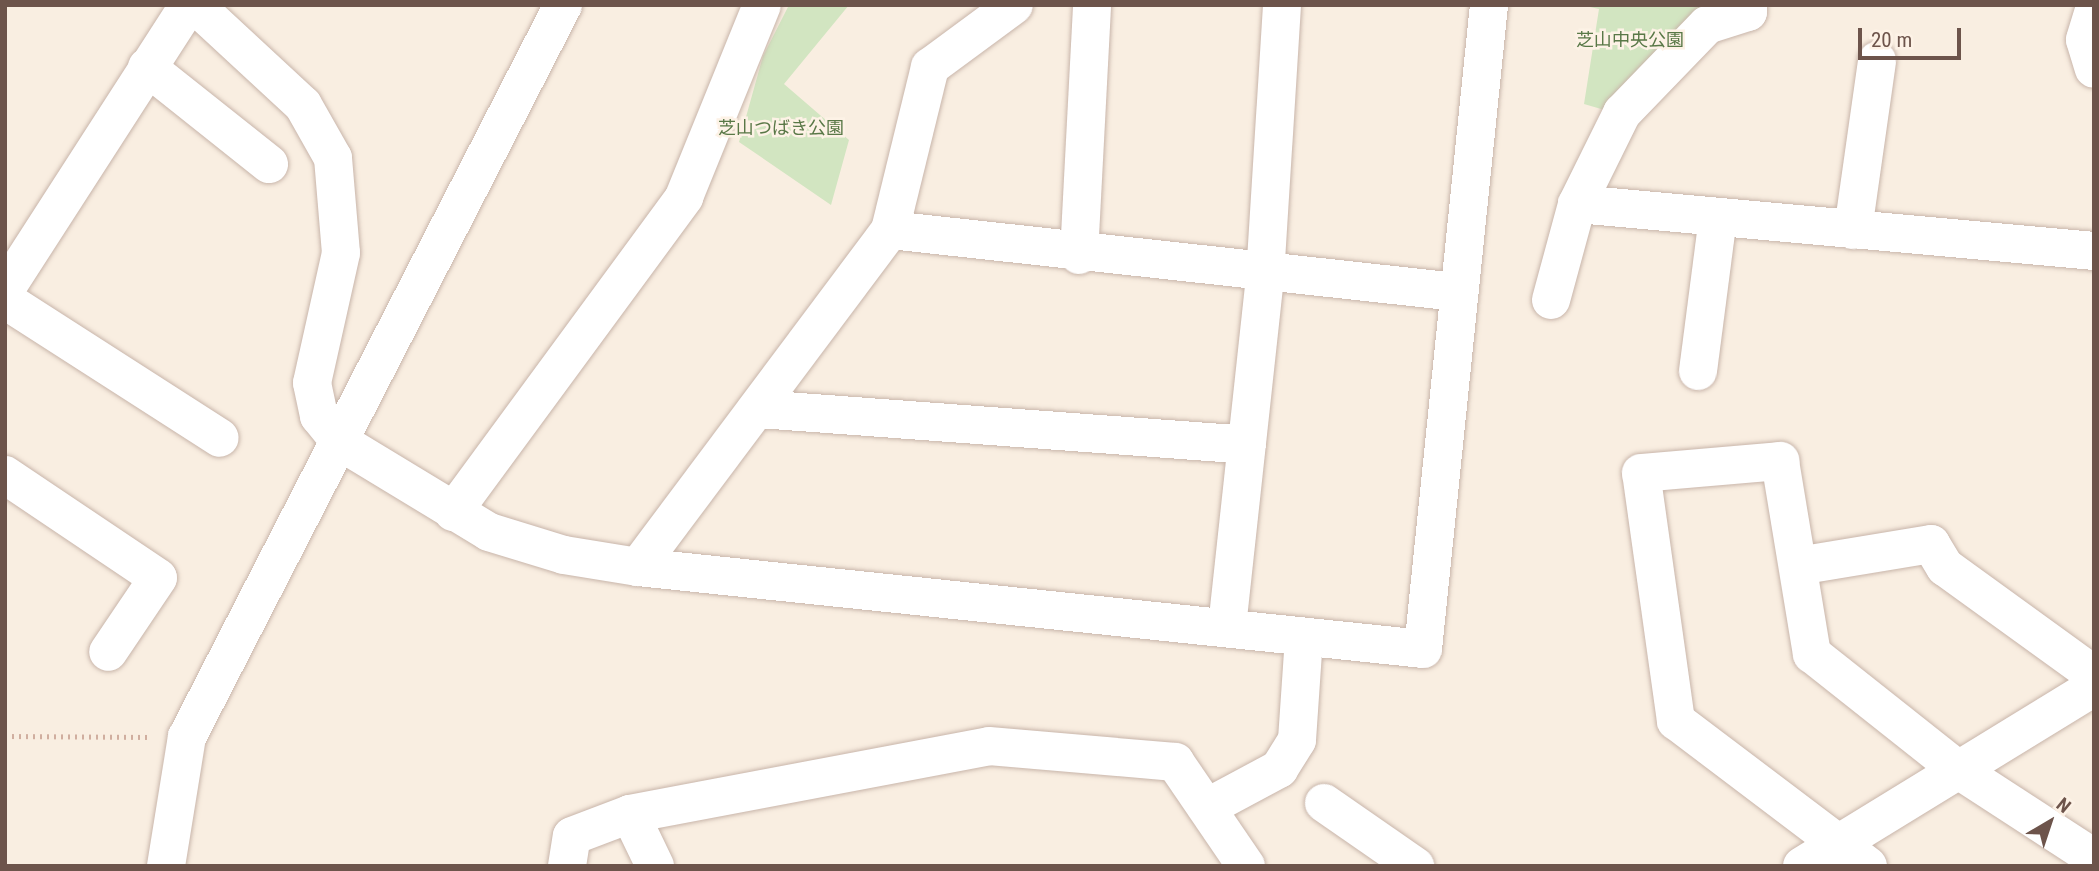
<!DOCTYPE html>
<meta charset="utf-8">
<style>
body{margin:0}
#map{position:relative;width:2099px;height:871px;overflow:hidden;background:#f9eee1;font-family:"Roboto Condensed","Noto Sans JP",sans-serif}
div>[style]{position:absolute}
.green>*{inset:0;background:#d2e5c1}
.path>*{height:4.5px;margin-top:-2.25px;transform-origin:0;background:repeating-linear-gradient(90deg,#d0ae9f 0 2px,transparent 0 7px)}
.roads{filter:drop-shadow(0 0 2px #c8b5aa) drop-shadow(0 0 2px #c8b5aa)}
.minor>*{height:38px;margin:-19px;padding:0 19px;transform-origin:19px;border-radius:19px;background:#fff}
.tertiary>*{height:38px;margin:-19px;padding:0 19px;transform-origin:19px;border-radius:19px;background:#fff}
span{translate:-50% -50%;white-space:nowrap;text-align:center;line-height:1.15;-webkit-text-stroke:5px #fdf2e6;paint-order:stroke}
.park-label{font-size:18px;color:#597847}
.frame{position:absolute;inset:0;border:7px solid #6d544b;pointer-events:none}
.north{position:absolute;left:2015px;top:787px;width:70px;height:70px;-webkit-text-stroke:5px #fdf2e6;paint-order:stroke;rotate:39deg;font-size:19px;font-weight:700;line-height:28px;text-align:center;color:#6d544b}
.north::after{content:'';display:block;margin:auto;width:24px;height:32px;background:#6d544b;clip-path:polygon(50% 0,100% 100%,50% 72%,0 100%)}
.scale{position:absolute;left:1858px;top:28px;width:103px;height:32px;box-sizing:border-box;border:4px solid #6d544b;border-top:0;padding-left:9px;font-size:21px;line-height:24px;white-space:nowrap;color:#6d544b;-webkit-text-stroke:5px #fdf2e6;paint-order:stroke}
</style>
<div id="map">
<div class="green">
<i style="clip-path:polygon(789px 5px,849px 5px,784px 84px,849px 140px,831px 205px,739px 142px,763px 56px)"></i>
<i style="clip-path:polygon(1581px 5px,1720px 5px,1608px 111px,1584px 104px,1599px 9px)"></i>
</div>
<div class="path">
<i style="left:5px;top:736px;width:146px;rotate:0.4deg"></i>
</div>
<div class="roads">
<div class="minor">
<i style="left:195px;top:5px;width:147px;rotate:42.8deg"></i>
<i style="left:303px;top:105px;width:61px;rotate:60.5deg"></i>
<i style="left:333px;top:158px;width:95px;rotate:85.2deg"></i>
<i style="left:341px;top:253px;width:133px;rotate:102.6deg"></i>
<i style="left:312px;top:383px;width:34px;rotate:78deg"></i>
<i style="left:319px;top:416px;width:32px;rotate:51deg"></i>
<i style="left:339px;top:441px;width:175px;rotate:31.2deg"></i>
<i style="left:489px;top:532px;width:78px;rotate:17deg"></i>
<i style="left:564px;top:555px;width:75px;rotate:9.2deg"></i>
<i style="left:638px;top:567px;width:789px;rotate:5.96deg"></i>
<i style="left:1423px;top:649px;width:647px;rotate:-84.15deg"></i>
<i style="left:147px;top:67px;width:156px;rotate:38.5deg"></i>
<i style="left:1577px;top:204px;width:519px;rotate:5.19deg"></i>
<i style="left:890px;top:230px;width:570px;rotate:6.24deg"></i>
<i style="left:1853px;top:230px;width:171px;rotate:-81.9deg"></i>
<i style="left:1079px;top:255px;width:250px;rotate:-87deg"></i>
<i style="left:5px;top:290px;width:339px;rotate:-57.2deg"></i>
<i style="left:5px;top:300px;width:255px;rotate:32.7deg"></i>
<i style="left:1551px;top:300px;width:99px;rotate:-74.8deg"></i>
<i style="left:1577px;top:204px;width:102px;rotate:-63.7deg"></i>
<i style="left:1622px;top:113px;width:122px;rotate:-46deg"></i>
<i style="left:1707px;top:25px;width:43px;rotate:-17.6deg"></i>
<i style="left:1748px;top:12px;width:7px;rotate:-90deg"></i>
<i style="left:1698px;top:371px;width:154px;rotate:-82.6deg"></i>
<i style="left:759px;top:409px;width:489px;rotate:4.2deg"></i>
<i style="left:5px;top:475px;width:184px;rotate:33.9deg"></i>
<i style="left:158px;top:578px;width:89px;rotate:124deg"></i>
<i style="left:453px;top:512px;width:391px;rotate:-53.7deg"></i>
<i style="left:684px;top:197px;width:207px;rotate:-67.9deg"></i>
<i style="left:1798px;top:566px;width:135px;rotate:-9.4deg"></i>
<i style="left:1931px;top:544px;width:27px;rotate:59deg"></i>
<i style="left:1945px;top:567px;width:184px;rotate:35.9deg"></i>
<i style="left:638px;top:567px;width:421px;rotate:-53.2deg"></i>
<i style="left:890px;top:230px;width:168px;rotate:-76.2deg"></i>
<i style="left:930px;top:67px;width:104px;rotate:-36.4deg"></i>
<i style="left:1324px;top:803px;width:111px;rotate:34.7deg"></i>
<i style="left:1208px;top:807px;width:81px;rotate:-28.2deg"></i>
<i style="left:1279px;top:769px;width:34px;rotate:-58deg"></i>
<i style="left:1297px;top:740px;width:103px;rotate:-86.1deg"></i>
<i style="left:630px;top:814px;width:58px;rotate:64.3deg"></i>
<i style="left:166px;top:866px;width:131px;rotate:-80.8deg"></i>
<i style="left:187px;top:737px;width:823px;rotate:-62.81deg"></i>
<i style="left:1802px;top:866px;width:342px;rotate:-31.5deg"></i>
<i style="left:1868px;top:866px;width:241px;rotate:-142.9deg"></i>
<i style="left:1676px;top:721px;width:250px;rotate:-98deg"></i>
<i style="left:1641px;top:473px;width:140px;rotate:-4.9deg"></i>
<i style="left:1780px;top:461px;width:196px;rotate:80.6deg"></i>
<i style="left:1812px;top:654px;width:185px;rotate:38.4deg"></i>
<i style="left:1957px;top:769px;width:163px;rotate:33deg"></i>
</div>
<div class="tertiary">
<i style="left:2094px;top:10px;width:31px;rotate:107deg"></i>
<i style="left:2085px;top:40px;width:30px;rotate:73deg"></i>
<i style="left:1227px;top:627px;width:353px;rotate:-83.8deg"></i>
<i style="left:1265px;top:276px;width:272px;rotate:-86.4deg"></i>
<i style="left:567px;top:866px;width:30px;rotate:-81deg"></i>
<i style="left:572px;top:836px;width:62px;rotate:-20.8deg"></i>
<i style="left:630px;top:814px;width:365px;rotate:-10.7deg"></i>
<i style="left:989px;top:746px;width:187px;rotate:4.9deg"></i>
<i style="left:1175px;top:762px;width:126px;rotate:55.7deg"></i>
</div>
</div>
<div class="park-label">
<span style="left:1630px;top:40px">芝山中央公園</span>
<span style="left:781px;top:128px">芝山つばき公園</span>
</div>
<div class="frame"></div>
<div class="north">N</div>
<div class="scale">20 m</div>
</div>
